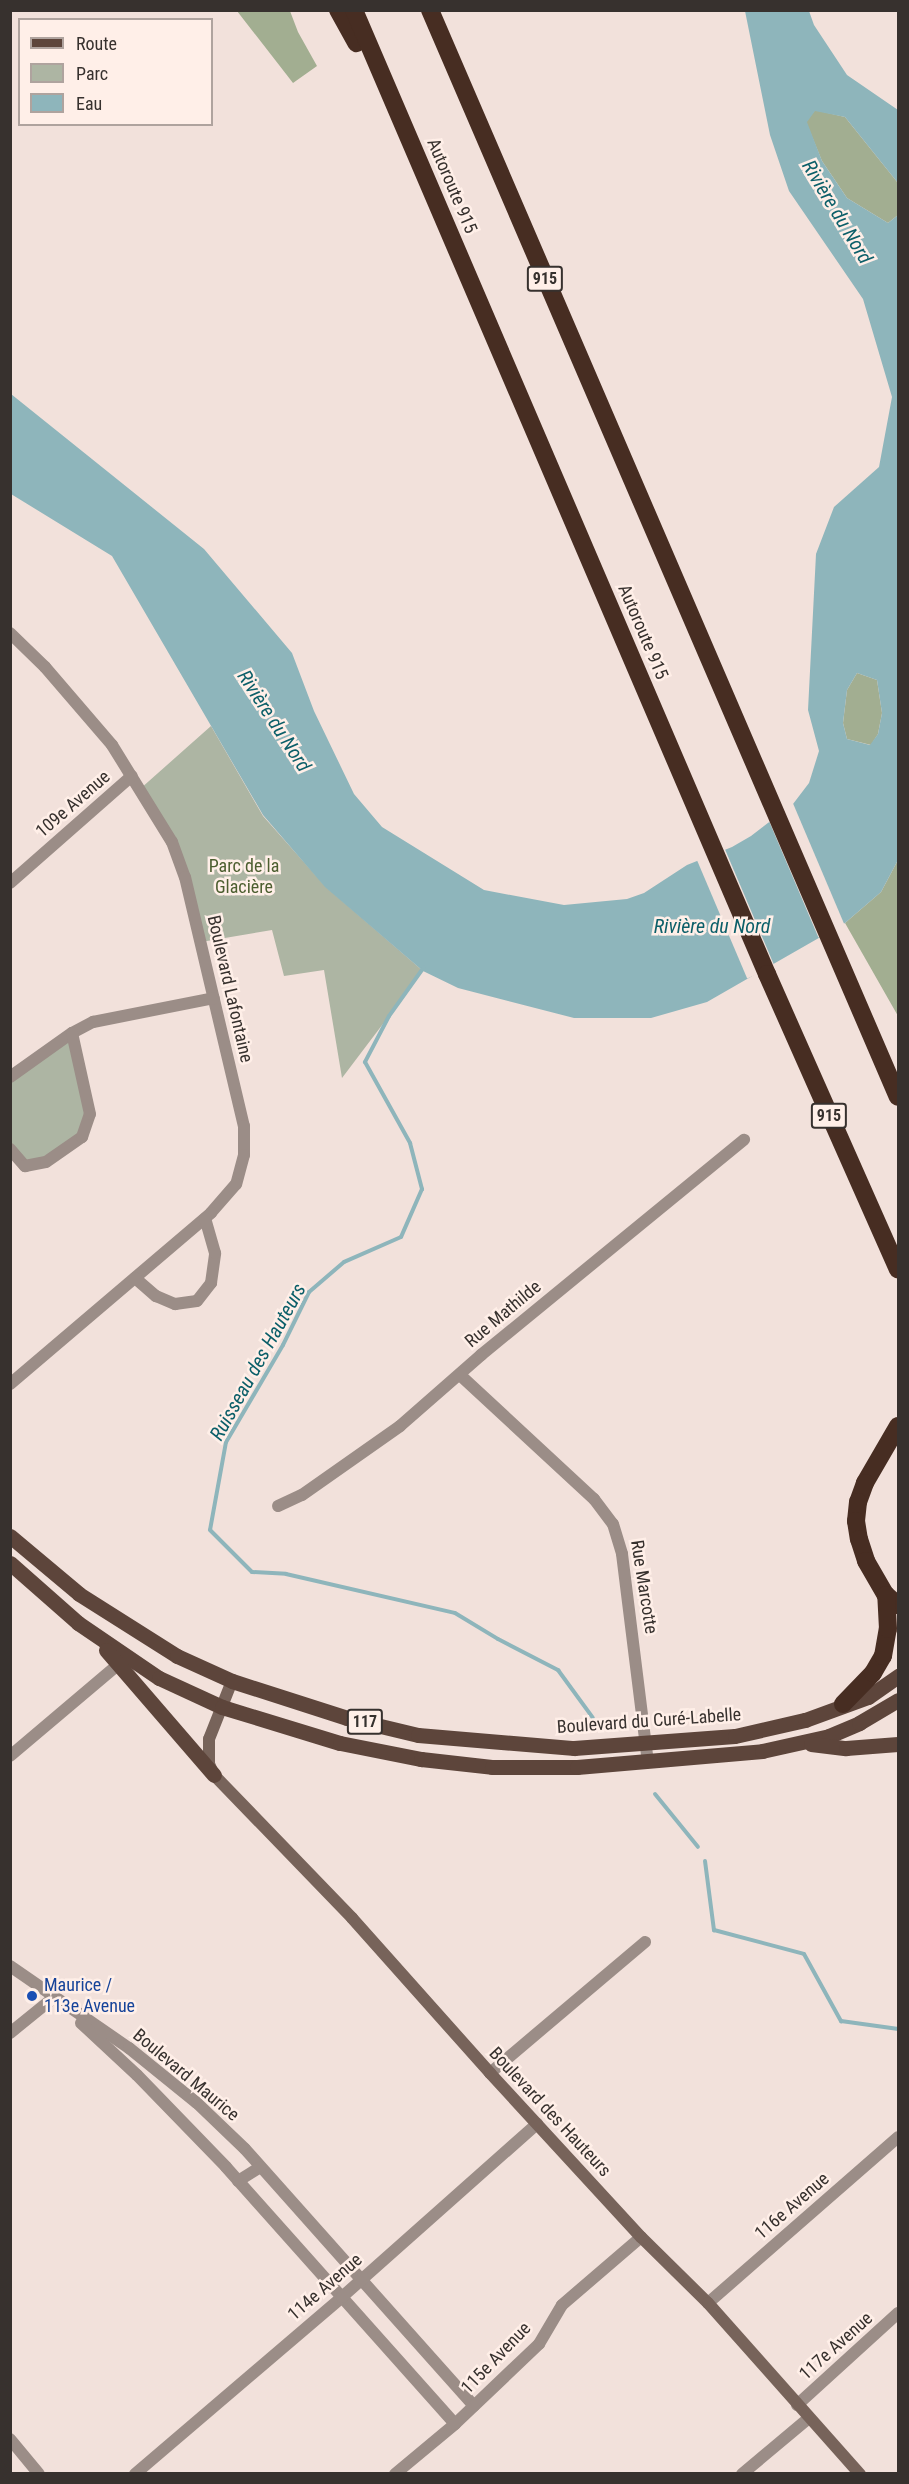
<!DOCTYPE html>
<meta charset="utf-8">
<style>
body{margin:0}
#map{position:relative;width:909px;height:2484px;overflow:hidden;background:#f2e1db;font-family:"Roboto Condensed",sans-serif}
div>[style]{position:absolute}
.green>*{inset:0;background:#adb5a3}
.forest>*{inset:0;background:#a2ae91}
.water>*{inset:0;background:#8eb5bb}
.pier>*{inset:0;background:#f2e1db;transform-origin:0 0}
.stream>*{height:4px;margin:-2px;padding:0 2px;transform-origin:2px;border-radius:2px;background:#8eb5bb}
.minor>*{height:12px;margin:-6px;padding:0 6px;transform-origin:6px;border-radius:6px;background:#9b8d87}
.secondary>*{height:12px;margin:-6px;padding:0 6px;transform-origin:6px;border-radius:6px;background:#77635a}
.primary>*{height:15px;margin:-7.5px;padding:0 7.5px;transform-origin:7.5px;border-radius:7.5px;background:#5d453b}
.motorway>*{height:18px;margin:-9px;padding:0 9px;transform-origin:9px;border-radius:9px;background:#472d22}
.dots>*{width:16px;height:16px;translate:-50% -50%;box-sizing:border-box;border:3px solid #ffefe8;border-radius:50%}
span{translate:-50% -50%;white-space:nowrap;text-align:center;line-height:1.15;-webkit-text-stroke:5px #ffefe8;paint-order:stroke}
.shield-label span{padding:2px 4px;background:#ffefe8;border:2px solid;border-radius:4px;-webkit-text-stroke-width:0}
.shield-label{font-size:16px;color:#37312e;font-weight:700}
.street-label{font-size:18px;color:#37312e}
.park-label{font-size:18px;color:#4c5e2f}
.transit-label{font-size:18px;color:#164399}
.left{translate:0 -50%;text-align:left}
.water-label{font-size:20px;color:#0c5f69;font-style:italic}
.frame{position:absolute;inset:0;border:12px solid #37312e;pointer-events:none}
.legend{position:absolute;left:18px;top:18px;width:195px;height:108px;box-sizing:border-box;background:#ffefe8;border:2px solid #afa39e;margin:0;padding:8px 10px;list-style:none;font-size:18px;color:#37312e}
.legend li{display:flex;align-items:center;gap:12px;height:30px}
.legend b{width:30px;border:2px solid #afa39e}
</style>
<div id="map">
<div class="green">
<i style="clip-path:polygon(211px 726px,263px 816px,326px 887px,423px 971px,342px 1078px,324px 970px,284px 976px,272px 930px,201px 942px,185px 877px,140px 789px)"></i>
<i style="clip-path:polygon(72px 1033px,90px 1114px,82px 1137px,25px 1166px,11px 1149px,10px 1077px)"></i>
</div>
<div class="forest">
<i style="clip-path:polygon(237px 11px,290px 11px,298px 32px,317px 66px,293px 83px)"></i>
<i style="clip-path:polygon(815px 110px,845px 117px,898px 183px,898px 215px,888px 223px,847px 198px,822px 161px,806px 122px)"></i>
<i style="clip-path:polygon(857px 673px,877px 680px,882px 713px,878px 734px,871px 745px,847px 739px,843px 723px,847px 690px)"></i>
<i style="clip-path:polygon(898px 860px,898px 1016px,845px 923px,881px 892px)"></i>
</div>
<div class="water">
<i style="clip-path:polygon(evenodd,745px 11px,809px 11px,814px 25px,847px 75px,898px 110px,898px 183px,845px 117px,815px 111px,807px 122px,822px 161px,847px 198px,888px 223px,898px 215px,898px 860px,881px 892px,845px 923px,707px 1002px,651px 1018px,574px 1018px,458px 988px,423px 971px,325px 887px,263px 815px,112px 556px,11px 494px,11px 394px,204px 549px,292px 653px,314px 711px,354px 794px,382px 827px,484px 890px,564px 905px,627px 899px,644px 893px,687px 865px,732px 847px,751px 836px,793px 804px,809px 783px,819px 751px,808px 710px,816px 554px,834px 507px,879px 467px,892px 397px,863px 299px,789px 191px,770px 135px,745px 11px,857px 673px,877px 680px,882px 713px,878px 734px,870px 745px,847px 739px,843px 723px,847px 690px,857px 673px)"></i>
</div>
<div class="pier">
<i style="left:792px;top:801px;width:136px;height:29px;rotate:67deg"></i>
<i style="left:724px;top:847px;width:130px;height:30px;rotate:67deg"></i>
</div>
<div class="stream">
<i style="left:424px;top:967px;width:60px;rotate:125.5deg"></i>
<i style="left:389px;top:1016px;width:52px;rotate:117.6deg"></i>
<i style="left:365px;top:1062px;width:93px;rotate:60.9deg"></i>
<i style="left:410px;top:1143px;width:48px;rotate:75.4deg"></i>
<i style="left:422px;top:1189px;width:52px;rotate:113.6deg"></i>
<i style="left:401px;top:1237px;width:62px;rotate:156.3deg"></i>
<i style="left:344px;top:1262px;width:46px;rotate:139.4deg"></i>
<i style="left:309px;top:1292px;width:59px;rotate:116.1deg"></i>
<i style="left:283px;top:1345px;width:113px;rotate:120.4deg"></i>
<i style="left:226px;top:1442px;width:89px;rotate:100.3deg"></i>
<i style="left:210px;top:1530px;width:59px;rotate:45deg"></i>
<i style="left:252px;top:1572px;width:34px;rotate:3deg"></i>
<i style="left:286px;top:1574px;width:173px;rotate:13deg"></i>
<i style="left:455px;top:1613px;width:50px;rotate:31.2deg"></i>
<i style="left:498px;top:1639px;width:68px;rotate:27.3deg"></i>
<i style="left:558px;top:1670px;width:59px;rotate:53.9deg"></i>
<i style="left:655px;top:1794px;width:68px;rotate:50.9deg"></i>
<i style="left:705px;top:1861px;width:70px;rotate:82.6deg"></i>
<i style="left:714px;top:1930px;width:93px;rotate:14.9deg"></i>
<i style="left:804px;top:1954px;width:77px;rotate:61.1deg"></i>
<i style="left:841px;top:2021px;width:58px;rotate:8deg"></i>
</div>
<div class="minor">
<i style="left:10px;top:633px;width:49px;rotate:44.2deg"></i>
<i style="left:45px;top:667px;width:103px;rotate:49.3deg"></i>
<i style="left:112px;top:745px;width:114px;rotate:58.3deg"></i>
<i style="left:172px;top:842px;width:37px;rotate:70deg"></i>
<i style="left:185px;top:877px;width:256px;rotate:76.7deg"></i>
<i style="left:244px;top:1126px;width:29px;rotate:90deg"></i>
<i style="left:244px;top:1155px;width:30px;rotate:105deg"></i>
<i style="left:236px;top:1184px;width:38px;rotate:131deg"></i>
<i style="left:211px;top:1213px;width:264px;rotate:139.6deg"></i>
<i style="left:10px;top:883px;width:162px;rotate:-41.3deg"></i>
<i style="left:10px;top:1077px;width:76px;rotate:-35.4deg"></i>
<i style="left:72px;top:1033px;width:24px;rotate:-28deg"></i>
<i style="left:93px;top:1022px;width:123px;rotate:-11.2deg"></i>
<i style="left:10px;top:1149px;width:23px;rotate:49deg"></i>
<i style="left:25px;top:1166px;width:21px;rotate:-11deg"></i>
<i style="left:46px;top:1162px;width:44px;rotate:-34.8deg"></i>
<i style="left:82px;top:1137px;width:24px;rotate:-71deg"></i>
<i style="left:90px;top:1114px;width:83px;rotate:-102.5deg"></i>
<i style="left:135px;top:1278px;width:28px;rotate:41deg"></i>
<i style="left:156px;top:1296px;width:21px;rotate:23deg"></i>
<i style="left:175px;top:1304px;width:22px;rotate:-8deg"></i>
<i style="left:197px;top:1301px;width:23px;rotate:-52deg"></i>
<i style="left:211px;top:1283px;width:30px;rotate:-82deg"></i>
<i style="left:215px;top:1253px;width:36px;rotate:-106deg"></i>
<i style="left:460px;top:1375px;width:183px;rotate:42.8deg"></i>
<i style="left:594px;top:1499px;width:31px;rotate:53deg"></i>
<i style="left:613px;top:1524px;width:31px;rotate:73deg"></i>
<i style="left:622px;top:1554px;width:210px;rotate:82.9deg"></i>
<i style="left:278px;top:1506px;width:26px;rotate:-25deg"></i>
<i style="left:302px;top:1495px;width:120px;rotate:-35.1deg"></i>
<i style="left:400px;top:1426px;width:108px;rotate:-41.2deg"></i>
<i style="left:481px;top:1355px;width:340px;rotate:-39.3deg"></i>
<i style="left:10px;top:1756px;width:143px;rotate:-40.2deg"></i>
<i style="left:10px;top:1966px;width:145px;rotate:34.6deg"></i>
<i style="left:129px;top:2048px;width:87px;rotate:39deg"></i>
<i style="left:197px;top:2103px;width:66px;rotate:43.8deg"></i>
<i style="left:245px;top:2149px;width:344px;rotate:48.3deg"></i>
<i style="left:81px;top:2023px;width:76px;rotate:42.9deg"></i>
<i style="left:137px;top:2075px;width:128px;rotate:45.9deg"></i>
<i style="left:226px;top:2167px;width:344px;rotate:48.3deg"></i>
<i style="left:10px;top:2033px;width:55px;rotate:-39.1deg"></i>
<i style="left:490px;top:2073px;width:203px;rotate:-40.2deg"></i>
<i style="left:238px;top:2181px;width:26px;rotate:-32deg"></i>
<i style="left:708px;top:2303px;width:252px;rotate:-41.1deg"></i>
<i style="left:797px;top:2405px;width:137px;rotate:-42.3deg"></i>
<i style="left:10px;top:2439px;width:45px;rotate:50.4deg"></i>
<i style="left:135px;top:2474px;width:272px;rotate:-40.5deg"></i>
<i style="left:342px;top:2297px;width:261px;rotate:-41.6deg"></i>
<i style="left:395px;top:2474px;width:78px;rotate:-39.8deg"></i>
<i style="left:455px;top:2424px;width:116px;rotate:-43.6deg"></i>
<i style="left:539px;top:2344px;width:45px;rotate:-59.5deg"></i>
<i style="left:562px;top:2305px;width:104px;rotate:-40.7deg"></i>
<i style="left:742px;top:2474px;width:87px;rotate:-39.9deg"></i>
</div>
<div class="secondary">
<i style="left:232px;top:1681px;width:62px;rotate:111.6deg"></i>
<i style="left:209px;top:1739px;width:25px;rotate:90deg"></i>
<i style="left:209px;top:1764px;width:12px;rotate:66deg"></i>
<i style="left:214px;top:1775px;width:199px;rotate:46deg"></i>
<i style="left:352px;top:1918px;width:208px;rotate:48.3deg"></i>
<i style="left:490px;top:2073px;width:223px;rotate:47.4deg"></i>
<i style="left:641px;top:2237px;width:94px;rotate:44.6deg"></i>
<i style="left:708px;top:2303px;width:229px;rotate:48.4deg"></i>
</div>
<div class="primary">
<i style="left:10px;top:1536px;width:90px;rotate:40deg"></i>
<i style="left:79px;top:1594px;width:116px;rotate:32.3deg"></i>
<i style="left:177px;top:1656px;width:60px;rotate:24.4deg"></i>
<i style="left:232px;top:1681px;width:121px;rotate:17.8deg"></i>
<i style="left:347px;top:1718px;width:73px;rotate:13.5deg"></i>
<i style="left:418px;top:1735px;width:157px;rotate:4.8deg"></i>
<i style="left:574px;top:1748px;width:161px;rotate:-4.3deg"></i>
<i style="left:735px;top:1736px;width:72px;rotate:-12.9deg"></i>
<i style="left:805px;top:1720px;width:67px;rotate:-20.1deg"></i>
<i style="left:868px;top:1697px;width:37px;rotate:-35deg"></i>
<i style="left:10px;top:1563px;width:91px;rotate:41.4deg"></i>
<i style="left:78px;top:1623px;width:98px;rotate:34.2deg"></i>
<i style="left:159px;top:1678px;width:69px;rotate:24.7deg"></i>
<i style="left:222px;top:1707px;width:123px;rotate:17deg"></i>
<i style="left:340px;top:1743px;width:83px;rotate:11.2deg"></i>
<i style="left:421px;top:1759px;width:71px;rotate:6.4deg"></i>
<i style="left:492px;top:1767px;width:85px"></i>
<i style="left:577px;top:1767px;width:186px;rotate:-4.9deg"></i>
<i style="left:762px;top:1751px;width:69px;rotate:-12.6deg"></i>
<i style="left:829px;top:1736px;width:33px;rotate:-23deg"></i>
<i style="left:859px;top:1723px;width:45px;rotate:-30.5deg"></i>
<i style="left:106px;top:1650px;width:165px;rotate:49.2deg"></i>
<i style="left:811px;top:1744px;width:35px;rotate:7deg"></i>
<i style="left:846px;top:1748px;width:52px;rotate:-4.4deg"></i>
</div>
<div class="motorway">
<i style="left:338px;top:10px;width:38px;rotate:61deg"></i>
<i style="left:354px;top:10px;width:1049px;rotate:66.81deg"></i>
<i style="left:767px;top:974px;width:323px;rotate:66.1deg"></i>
<i style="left:430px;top:10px;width:1183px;rotate:66.71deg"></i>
<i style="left:898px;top:1426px;width:66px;rotate:120.1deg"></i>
<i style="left:865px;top:1483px;width:20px;rotate:110deg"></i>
<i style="left:858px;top:1502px;width:19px;rotate:96deg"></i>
<i style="left:856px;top:1521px;width:18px;rotate:81deg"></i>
<i style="left:859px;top:1539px;width:23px;rotate:72deg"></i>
<i style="left:866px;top:1561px;width:39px;rotate:60deg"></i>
<i style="left:886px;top:1595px;width:16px;rotate:40deg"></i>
<i style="left:843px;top:1704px;width:43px;rotate:-45.9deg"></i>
<i style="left:873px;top:1673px;width:20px;rotate:-60deg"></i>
<i style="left:883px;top:1656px;width:27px;rotate:-80deg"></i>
<i style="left:888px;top:1629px;width:34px;rotate:-93deg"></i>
</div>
<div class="dots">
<i style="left:32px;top:1996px;background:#1a4fb4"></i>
</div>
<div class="shield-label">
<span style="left:545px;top:279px">915</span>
<span style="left:829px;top:1116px">915</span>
<span style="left:365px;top:1722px">117</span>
</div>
<div class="street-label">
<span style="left:452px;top:186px;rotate:67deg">Autoroute 915</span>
<span style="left:643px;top:632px;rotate:67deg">Autoroute 915</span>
<span style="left:73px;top:804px;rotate:-41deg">109e Avenue</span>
<span style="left:230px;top:989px;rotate:77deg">Boulevard Lafontaine</span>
<span style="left:503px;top:1314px;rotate:-40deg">Rue Mathilde</span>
<span style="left:644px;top:1587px;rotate:81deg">Rue Marcotte</span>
<span style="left:649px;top:1721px;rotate:-4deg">Boulevard du Curé-Labelle</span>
<span style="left:186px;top:2075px;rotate:40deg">Boulevard Maurice</span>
<span style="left:550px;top:2112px;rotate:47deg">Boulevard des Hauteurs</span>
<span style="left:792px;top:2206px;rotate:-41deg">116e Avenue</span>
<span style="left:325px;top:2287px;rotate:-41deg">114e Avenue</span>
<span style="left:836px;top:2346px;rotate:-42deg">117e Avenue</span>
<span style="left:496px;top:2358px;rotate:-46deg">115e Avenue</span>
</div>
<div class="park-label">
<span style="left:244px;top:877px">Parc de la<br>Glacière</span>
</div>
<div class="transit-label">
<span class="left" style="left:44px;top:1996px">Maurice /<br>113e Avenue</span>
</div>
<div class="water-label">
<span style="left:837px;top:212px;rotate:59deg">Rivière du Nord</span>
<span style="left:274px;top:721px;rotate:57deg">Rivière du Nord</span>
<span style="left:712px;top:926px">Rivière du Nord</span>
<span style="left:258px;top:1362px;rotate:-61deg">Ruisseau des Hauteurs</span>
</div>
<div class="frame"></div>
<ul class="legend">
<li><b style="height:8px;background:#5d453b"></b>Route</li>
<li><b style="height:16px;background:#adb5a3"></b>Parc</li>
<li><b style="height:16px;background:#8eb5bb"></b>Eau</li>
</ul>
</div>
